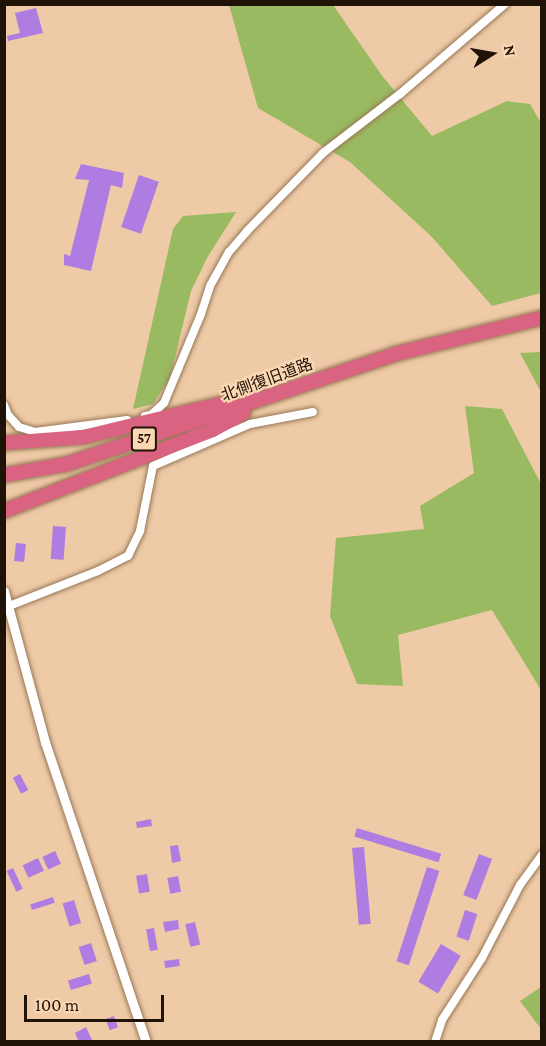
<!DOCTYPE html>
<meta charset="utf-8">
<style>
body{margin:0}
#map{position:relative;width:546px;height:1046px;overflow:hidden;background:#eecaa6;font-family:"Crimson Pro","Noto Sans JP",serif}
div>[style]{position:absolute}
.green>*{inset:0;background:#99ba61}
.building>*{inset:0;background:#af7ce1;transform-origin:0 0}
.roads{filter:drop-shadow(0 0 2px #987756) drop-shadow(0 0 2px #987756)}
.minor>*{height:8px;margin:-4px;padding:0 4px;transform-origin:4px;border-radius:4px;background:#fff}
.tertiary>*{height:9px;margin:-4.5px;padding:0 4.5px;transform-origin:4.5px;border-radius:4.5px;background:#fff}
.motorway>*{height:14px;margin:-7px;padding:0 7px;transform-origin:7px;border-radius:7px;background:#d96381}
span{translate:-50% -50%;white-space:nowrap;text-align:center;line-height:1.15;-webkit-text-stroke:4.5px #fbd7b3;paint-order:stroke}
.shield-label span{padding:2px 4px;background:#fbd7b3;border:2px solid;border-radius:4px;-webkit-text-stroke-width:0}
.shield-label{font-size:15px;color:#1f1206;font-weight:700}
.street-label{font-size:16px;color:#1f1206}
.frame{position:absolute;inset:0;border:6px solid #1f1206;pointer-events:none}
.north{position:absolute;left:462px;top:24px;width:60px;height:60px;-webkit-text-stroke:4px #fbd7b3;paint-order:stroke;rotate:79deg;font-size:16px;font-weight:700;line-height:24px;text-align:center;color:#1f1206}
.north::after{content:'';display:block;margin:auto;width:21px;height:27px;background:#1f1206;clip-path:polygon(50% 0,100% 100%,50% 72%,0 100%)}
.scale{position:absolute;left:24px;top:995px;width:140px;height:27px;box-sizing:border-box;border:3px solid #1f1206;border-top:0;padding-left:8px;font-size:18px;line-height:21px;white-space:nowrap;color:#1f1206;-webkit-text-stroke:4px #fbd7b3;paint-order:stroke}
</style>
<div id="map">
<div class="green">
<i style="clip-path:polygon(229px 5px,333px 5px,383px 77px,432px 136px,507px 101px,530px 104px,541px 123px,541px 293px,492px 306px,431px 236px,350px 162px,258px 108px)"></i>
<i style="clip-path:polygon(236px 212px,207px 258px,191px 291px,170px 378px,153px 404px,133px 409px,173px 229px,183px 216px)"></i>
<i style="clip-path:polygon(541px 352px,542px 352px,541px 392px,520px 353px)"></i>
<i style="clip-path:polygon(465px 406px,502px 409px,541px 484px,541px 690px,492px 610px,398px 635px,403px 686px,357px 684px,330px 616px,336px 538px,424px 529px,420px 506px,474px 473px)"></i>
<i style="clip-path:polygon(541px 987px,541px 1029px,520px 1001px)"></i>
</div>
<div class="building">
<i style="clip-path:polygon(36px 8px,43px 33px,8px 41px,7px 36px,20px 33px,15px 13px)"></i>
<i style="clip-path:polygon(81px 164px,124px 173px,122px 188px,111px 185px,91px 271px,64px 265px,64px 254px,70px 256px,89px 180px,75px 179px)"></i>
<i style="left:139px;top:175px;width:21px;height:55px;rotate:19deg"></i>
<i style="left:53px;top:526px;width:13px;height:33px;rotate:4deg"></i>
<i style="left:16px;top:543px;width:10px;height:18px;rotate:6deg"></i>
<i style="left:20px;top:774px;width:18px;height:8px;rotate:63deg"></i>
<i style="clip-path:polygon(151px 819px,152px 826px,137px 828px,136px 822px)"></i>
<i style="left:357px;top:828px;width:88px;height:9px;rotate:17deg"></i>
<i style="clip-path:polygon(178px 845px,181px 861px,172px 863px,170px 846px)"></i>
<i style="left:364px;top:847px;width:77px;height:12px;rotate:85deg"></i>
<i style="left:55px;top:851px;width:14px;height:14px;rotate:65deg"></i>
<i style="left:479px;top:854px;width:14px;height:44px;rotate:21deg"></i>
<i style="left:38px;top:858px;width:14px;height:17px;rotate:65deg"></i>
<i style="left:427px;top:867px;width:13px;height:99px;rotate:18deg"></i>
<i style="left:13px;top:868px;width:23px;height:7px;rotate:65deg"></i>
<i style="left:147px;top:874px;width:18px;height:11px;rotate:81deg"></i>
<i style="left:178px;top:876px;width:16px;height:11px;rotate:79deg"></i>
<i style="left:53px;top:897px;width:6px;height:24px;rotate:72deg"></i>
<i style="left:74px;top:900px;width:24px;height:12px;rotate:73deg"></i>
<i style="left:465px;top:910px;width:13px;height:28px;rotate:18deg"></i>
<i style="clip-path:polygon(178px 920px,179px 929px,165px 932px,163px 922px)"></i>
<i style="left:195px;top:922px;width:23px;height:10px;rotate:77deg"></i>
<i style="left:154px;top:928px;width:22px;height:8px;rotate:80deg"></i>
<i style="left:91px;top:943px;width:19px;height:13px;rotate:72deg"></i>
<i style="left:441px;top:944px;width:23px;height:44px;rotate:31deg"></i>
<i style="left:179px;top:959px;width:7px;height:15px;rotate:82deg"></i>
<i style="left:89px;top:974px;width:10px;height:22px;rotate:73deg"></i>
<i style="left:114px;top:1016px;width:12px;height:9px;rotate:70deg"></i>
<i style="clip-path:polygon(86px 1027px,93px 1042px,79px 1042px,75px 1033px)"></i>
</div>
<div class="roads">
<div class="minor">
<i style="left:4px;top:405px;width:11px;rotate:68deg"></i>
<i style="left:8px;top:415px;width:16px;rotate:47deg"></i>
<i style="left:19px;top:427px;width:17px;rotate:17deg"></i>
<i style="left:35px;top:432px;width:93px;rotate:-7.4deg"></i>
<i style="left:145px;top:416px;width:6px;rotate:-9deg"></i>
<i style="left:151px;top:415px;width:18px;rotate:-43deg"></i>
<i style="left:164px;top:403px;width:96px;rotate:-67.4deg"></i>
<i style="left:201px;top:314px;width:29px;rotate:-72deg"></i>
<i style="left:210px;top:286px;width:39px;rotate:-61deg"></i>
<i style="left:229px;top:252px;width:28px;rotate:-49deg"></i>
<i style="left:247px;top:231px;width:109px;rotate:-45.7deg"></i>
<i style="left:323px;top:153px;width:97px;rotate:-37.5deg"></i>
<i style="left:400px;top:94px;width:138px;rotate:-40.6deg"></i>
<i style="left:4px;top:608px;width:101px;rotate:-21.5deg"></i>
<i style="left:98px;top:571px;width:34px;rotate:-27deg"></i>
<i style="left:128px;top:556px;width:28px;rotate:-64deg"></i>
<i style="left:140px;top:531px;width:66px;rotate:-78.7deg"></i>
<i style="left:153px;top:466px;width:106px;rotate:-23.4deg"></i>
<i style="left:250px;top:424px;width:64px;rotate:-10.8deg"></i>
<i style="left:435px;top:1042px;width:23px;rotate:-72deg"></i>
<i style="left:442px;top:1020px;width:74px;rotate:-57.2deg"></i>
<i style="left:482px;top:958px;width:82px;rotate:-62.5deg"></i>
<i style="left:520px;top:885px;width:37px;rotate:-54deg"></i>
</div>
<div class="tertiary">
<i style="left:4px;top:591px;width:156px;rotate:74.8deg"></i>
<i style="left:45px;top:742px;width:317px;rotate:71.4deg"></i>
</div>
<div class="motorway">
<i style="left:4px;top:443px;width:79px;rotate:-4.3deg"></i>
<i style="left:83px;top:437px;width:171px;rotate:-13.5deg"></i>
<i style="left:4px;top:475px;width:64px;rotate:-9.9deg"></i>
<i style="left:67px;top:464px;width:346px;rotate:-18.5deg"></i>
<i style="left:395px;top:354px;width:151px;rotate:-13.8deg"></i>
<i style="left:4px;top:511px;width:224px;rotate:-21.2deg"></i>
<i style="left:213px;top:430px;width:35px;rotate:-29deg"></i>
</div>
</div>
<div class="shield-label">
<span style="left:144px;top:439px">57</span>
</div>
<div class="street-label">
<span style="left:267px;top:380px;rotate:-20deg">北側復旧道路</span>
</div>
<div class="frame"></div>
<div class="north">N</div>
<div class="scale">100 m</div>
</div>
